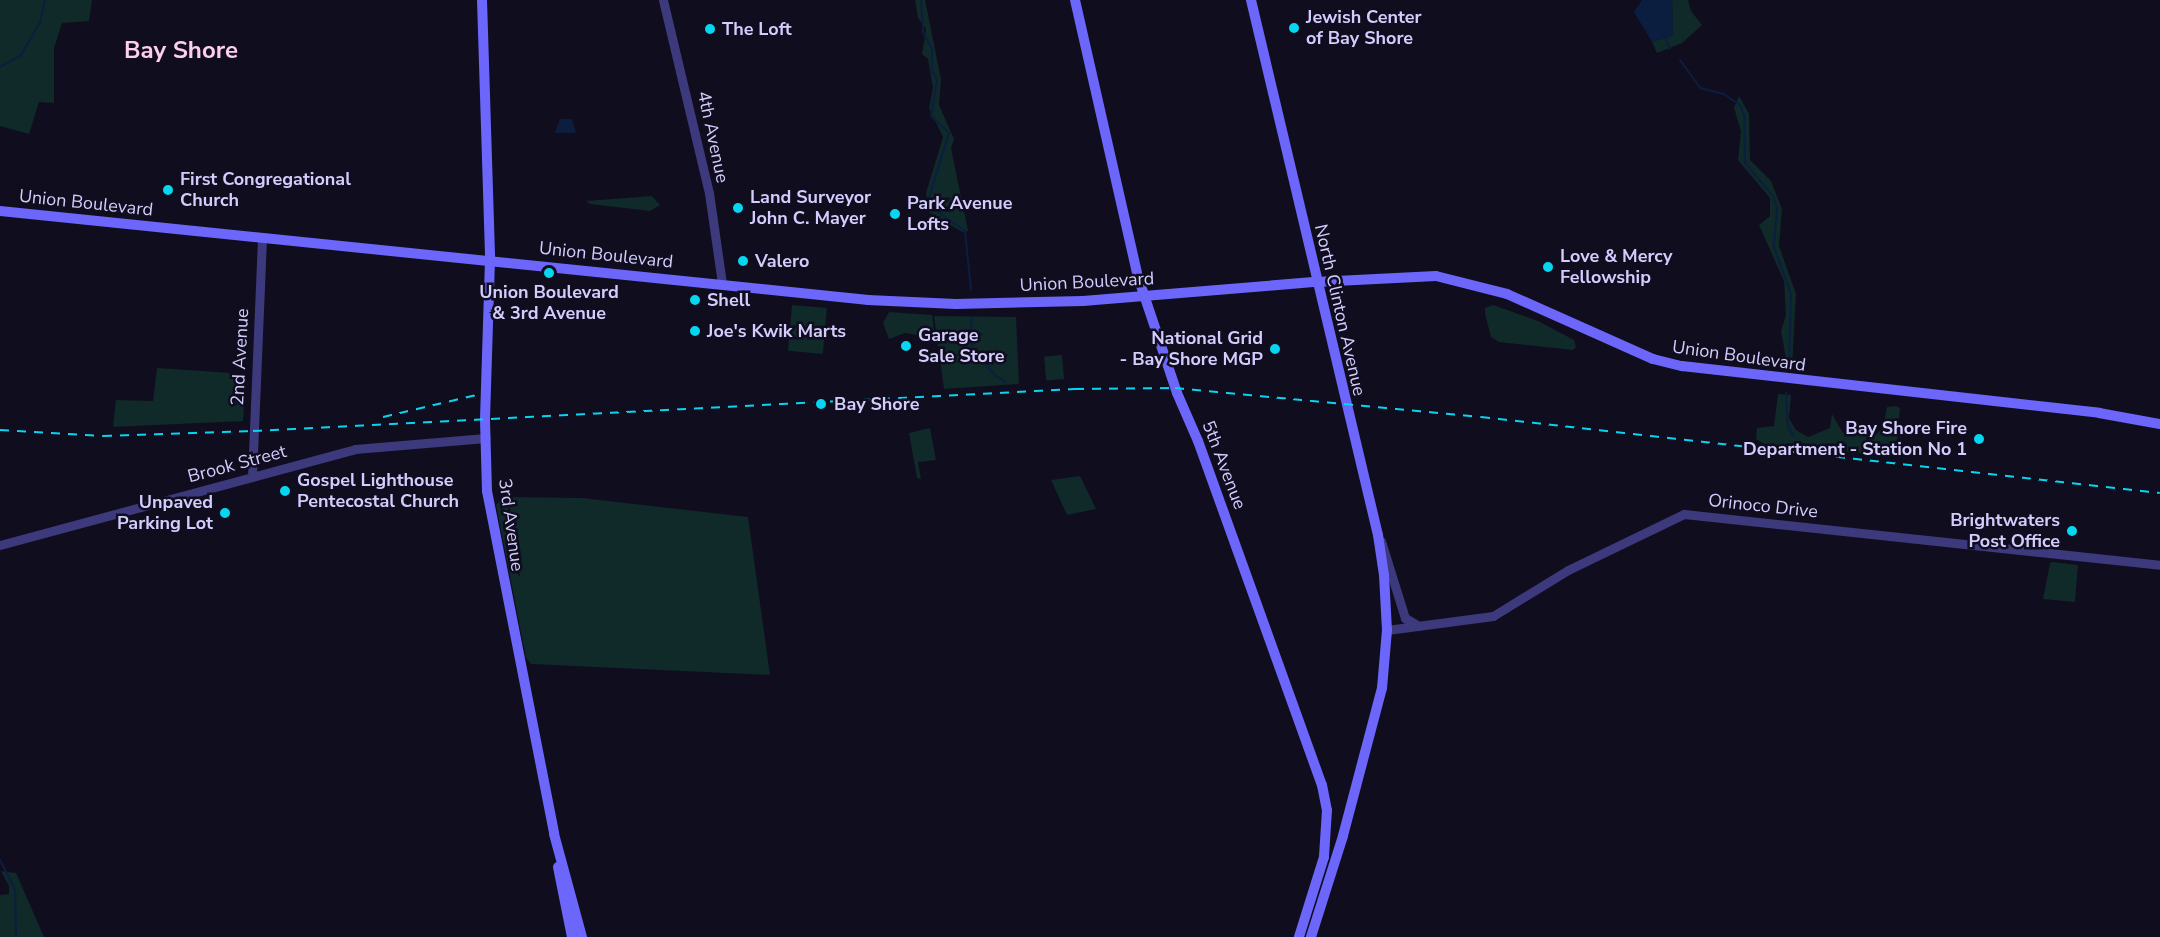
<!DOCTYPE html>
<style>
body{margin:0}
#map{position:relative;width:2160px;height:937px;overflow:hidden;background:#100d1f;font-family:"Nunito Sans",sans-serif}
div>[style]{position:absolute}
.green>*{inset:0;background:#102929;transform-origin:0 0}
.water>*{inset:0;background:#0c1e3f}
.stream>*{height:2px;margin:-1px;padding:0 1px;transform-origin:1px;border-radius:1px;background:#0c1e3f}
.tertiary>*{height:9px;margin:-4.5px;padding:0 4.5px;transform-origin:4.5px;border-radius:4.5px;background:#3d397d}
.secondary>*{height:10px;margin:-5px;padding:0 5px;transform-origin:5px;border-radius:5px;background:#6c66fb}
.rail>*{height:2px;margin-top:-1px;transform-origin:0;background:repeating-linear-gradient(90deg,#06d6f0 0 9px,transparent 0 17px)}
.dots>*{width:16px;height:16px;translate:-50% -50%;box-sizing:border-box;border:3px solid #100d1f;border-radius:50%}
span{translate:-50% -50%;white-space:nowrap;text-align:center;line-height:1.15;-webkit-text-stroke:5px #100d1f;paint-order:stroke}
.poi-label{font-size:18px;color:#d3cdfe;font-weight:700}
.left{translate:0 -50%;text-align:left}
.right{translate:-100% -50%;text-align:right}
.street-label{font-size:18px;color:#d3cdfe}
.district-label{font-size:24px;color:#fecfec;font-weight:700}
</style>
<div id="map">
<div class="green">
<i style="clip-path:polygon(0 0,92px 0,89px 21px,62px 23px,54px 48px,54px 103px,39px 102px,29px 134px,0 126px)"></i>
<i style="clip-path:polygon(915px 0,925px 0,941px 79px,939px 105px,954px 139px,951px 148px,968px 231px,962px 232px,929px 212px,926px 193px,943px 137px,929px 108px,933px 88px,928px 59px,922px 54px,926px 29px,918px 18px)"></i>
<i style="clip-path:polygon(1672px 0,1688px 0,1691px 11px,1702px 25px,1682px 43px,1657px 53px,1652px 42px,1673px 35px)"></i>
<i style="clip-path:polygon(1739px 96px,1749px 114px,1750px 160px,1771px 181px,1782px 209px,1779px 246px,1796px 294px,1792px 369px,1784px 369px,1787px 364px,1781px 331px,1786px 315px,1784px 281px,1759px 225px,1770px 216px,1770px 198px,1738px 160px,1741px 131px,1734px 108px)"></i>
<i style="clip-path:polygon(652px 196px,660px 205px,650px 211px,590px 204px,586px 201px)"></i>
<i style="left:792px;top:305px;width:35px;height:46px;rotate:5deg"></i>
<i style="clip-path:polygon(1493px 305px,1538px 321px,1574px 340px,1576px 347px,1573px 350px,1499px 342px,1491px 337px,1485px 314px,1485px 308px)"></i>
<i style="clip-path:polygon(889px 312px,932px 315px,935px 338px,905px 333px,889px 339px,883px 323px)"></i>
<i style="clip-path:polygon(934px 316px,1016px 317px,1019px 384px,944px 389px)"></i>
<i style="left:1062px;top:355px;width:24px;height:18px;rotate:85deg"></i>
<i style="clip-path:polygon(157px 368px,246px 374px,243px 421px,113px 427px,116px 400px,153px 401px)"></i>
<i style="clip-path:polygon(1778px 394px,1791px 395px,1789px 418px,1796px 430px,1808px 437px,1830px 428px,1832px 414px,1843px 433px,1873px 437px,1883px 428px,1887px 407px,1896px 406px,1900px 408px,1896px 456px,1766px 445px,1756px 439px,1757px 428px,1774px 426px)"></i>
<i style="clip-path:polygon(930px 428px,936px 460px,918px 462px,921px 479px,917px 478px,909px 433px)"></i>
<i style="clip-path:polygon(1080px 476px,1096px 509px,1067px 515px,1051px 480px)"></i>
<i style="clip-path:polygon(503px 497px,582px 498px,748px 517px,770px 675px,531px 664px,526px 658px,496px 505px)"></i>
<i style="clip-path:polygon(2053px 562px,2078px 565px,2075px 602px,2043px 599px,2050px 563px)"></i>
<i style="clip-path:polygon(1px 871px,16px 873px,44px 937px,0 937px,0 895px,9px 894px,9px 886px)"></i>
</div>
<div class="water">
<i style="clip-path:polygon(1642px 0,1672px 0,1673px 35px,1652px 42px,1634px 12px)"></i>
<i style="clip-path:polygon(560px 119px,572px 119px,576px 133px,555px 133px)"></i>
</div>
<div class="stream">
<i style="left:921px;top:0;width:32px;rotate:86deg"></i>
<i style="left:923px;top:32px;width:19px;rotate:62deg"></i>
<i style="left:932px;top:49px;width:21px;rotate:90deg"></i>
<i style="left:932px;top:70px;width:11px;rotate:63deg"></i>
<i style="left:937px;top:80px;width:36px;rotate:99deg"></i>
<i style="left:931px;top:116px;width:25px;rotate:43deg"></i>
<i style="left:949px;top:133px;width:74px;rotate:107.2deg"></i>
<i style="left:927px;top:204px;width:47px;rotate:35.4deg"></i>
<i style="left:965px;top:231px;width:59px;rotate:84.2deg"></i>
<i style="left:1664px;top:35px;width:15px;rotate:67deg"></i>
<i style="left:1680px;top:60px;width:34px;rotate:54deg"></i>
<i style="left:1700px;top:88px;width:25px;rotate:14deg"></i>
<i style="left:1724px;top:94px;width:19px;rotate:35deg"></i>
<i style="left:1740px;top:105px;width:11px;rotate:68deg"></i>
<i style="left:1744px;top:115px;width:48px;rotate:88.8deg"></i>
<i style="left:1745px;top:163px;width:43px;rotate:49.7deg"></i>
<i style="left:1773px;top:196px;width:14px;rotate:73deg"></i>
<i style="left:1777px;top:209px;width:38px;rotate:95deg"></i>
<i style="left:1774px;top:247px;width:50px;rotate:70.1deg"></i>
<i style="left:1791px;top:294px;width:76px;rotate:91.5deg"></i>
<i style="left:0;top:67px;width:23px;rotate:-29deg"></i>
<i style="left:20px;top:56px;width:39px;rotate:-59deg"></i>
<i style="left:40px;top:23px;width:24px;rotate:-78deg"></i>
<i style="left:972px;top:318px;width:21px;rotate:95deg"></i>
<i style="left:970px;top:339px;width:14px;rotate:69deg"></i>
<i style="left:975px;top:352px;width:33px;rotate:49deg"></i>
<i style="left:997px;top:377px;width:10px;rotate:29deg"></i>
<i style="left:1786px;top:393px;width:33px;rotate:87deg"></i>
<i style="left:1788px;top:426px;width:11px;rotate:63deg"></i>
<i style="left:0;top:860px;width:33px;rotate:63deg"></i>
<i style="left:15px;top:889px;width:48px;rotate:88.8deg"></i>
</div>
<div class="tertiary">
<i style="left:663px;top:0;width:198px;rotate:76.6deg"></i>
<i style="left:709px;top:193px;width:91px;rotate:81.8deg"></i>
<i style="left:252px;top:477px;width:239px;rotate:-87.6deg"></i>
<i style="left:1381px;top:541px;width:81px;rotate:72.7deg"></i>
<i style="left:1405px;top:618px;width:16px;rotate:30deg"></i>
<i style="left:0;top:545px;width:368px;rotate:-15.1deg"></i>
<i style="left:355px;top:449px;width:131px;rotate:-4.8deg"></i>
<i style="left:1387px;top:630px;width:107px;rotate:-7.5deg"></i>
<i style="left:1493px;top:616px;width:88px;rotate:-31.5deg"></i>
<i style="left:1568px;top:570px;width:129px;rotate:-25.8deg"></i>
<i style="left:1684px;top:514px;width:479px;rotate:6.1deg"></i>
</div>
<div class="secondary">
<i style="left:482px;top:0;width:260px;rotate:88.2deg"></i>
<i style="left:490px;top:260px;width:160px;rotate:91.8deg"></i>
<i style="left:485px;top:420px;width:71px;rotate:88.4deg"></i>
<i style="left:487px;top:491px;width:349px;rotate:78.9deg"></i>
<i style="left:554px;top:834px;width:107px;rotate:74.8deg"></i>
<i style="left:1075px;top:0;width:284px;rotate:77.2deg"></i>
<i style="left:1138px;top:277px;width:122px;rotate:71.4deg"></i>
<i style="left:1177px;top:393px;width:52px;rotate:66.4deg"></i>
<i style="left:1198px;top:441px;width:366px;rotate:70.2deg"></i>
<i style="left:1322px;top:785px;width:25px;rotate:79deg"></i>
<i style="left:1327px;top:810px;width:47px;rotate:93.7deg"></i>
<i style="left:1324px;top:857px;width:84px;rotate:107.4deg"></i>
<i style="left:1251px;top:0;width:550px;rotate:76.65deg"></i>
<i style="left:1378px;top:535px;width:40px;rotate:81.5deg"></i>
<i style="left:1384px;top:575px;width:55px;rotate:86.9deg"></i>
<i style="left:1387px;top:630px;width:58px;rotate:94.9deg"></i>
<i style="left:1382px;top:688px;width:153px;rotate:104.8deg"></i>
<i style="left:1343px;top:836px;width:106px;rotate:107.6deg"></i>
<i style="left:0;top:211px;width:873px;rotate:5.85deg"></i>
<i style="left:868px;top:300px;width:88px;rotate:2.6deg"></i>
<i style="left:956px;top:304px;width:127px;rotate:-1.4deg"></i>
<i style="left:1083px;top:301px;width:234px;rotate:-4.7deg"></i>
<i style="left:1316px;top:282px;width:120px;rotate:-2.9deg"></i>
<i style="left:1436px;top:276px;width:73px;rotate:14.2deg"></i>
<i style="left:1507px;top:294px;width:160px;rotate:24deg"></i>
<i style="left:1653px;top:359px;width:30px;rotate:14deg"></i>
<i style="left:1682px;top:366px;width:420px;rotate:6.4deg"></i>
<i style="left:2099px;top:413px;width:62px;rotate:10.2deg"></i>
<i style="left:558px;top:867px;width:71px;rotate:78.7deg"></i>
</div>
<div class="rail">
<i style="left:383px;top:417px;width:96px;rotate:-13.3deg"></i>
<i style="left:0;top:430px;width:103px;rotate:3.3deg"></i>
<i style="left:103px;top:436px;width:150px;rotate:-1.9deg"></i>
<i style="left:253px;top:431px;width:823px;rotate:-2.92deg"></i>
<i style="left:1075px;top:389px;width:100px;rotate:-0.6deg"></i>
<i style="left:1175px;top:388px;width:307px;rotate:5.4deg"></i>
<i style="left:1481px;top:417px;width:683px;rotate:6.39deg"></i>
</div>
<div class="dots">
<i style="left:1294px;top:28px;background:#06d6f0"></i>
<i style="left:710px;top:29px;background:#06d6f0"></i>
<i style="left:168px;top:190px;background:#06d6f0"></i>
<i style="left:738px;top:208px;background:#06d6f0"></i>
<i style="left:895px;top:214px;background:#06d6f0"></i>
<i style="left:743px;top:261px;background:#06d6f0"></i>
<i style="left:1548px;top:267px;background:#06d6f0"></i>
<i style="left:549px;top:273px;background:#06d6f0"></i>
<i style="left:695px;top:300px;background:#06d6f0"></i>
<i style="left:695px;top:331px;background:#06d6f0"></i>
<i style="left:906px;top:346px;background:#06d6f0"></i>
<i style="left:1275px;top:349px;background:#06d6f0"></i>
<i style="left:821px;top:404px;background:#06d6f0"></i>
<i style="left:1979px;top:439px;background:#06d6f0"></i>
<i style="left:285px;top:491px;background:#06d6f0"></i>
<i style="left:225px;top:513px;background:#06d6f0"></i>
<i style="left:2072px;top:531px;background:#06d6f0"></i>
</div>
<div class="poi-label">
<span class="left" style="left:1306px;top:28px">Jewish Center<br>of Bay Shore</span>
<span class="left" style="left:722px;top:29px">The Loft</span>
<span class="left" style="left:180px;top:190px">First Congregational<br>Church</span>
<span class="left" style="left:750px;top:208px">Land Surveyor<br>John C. Mayer</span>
<span class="left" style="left:907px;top:214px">Park Avenue<br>Lofts</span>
<span class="left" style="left:1560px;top:267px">Love &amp; Mercy<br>Fellowship</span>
<span class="left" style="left:755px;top:261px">Valero</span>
<span style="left:549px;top:303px">Union Boulevard<br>&amp; 3rd Avenue</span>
<span class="left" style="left:707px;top:300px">Shell</span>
<span class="left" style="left:707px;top:331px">Joe's Kwik Marts</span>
<span class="left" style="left:918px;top:346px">Garage<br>Sale Store</span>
<span class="right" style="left:1263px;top:349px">National Grid<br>- Bay Shore MGP</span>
<span class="left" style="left:834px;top:404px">Bay Shore</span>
<span class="right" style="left:1967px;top:439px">Bay Shore Fire<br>Department - Station No 1</span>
<span class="left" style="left:297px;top:491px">Gospel Lighthouse<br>Pentecostal Church</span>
<span class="right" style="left:213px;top:513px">Unpaved<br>Parking Lot</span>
<span class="right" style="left:2060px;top:531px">Brightwaters<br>Post Office</span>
</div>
<div class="street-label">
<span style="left:713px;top:137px;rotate:78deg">4th Avenue</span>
<span style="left:86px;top:203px;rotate:6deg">Union Boulevard</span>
<span style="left:606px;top:255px;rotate:6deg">Union Boulevard</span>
<span style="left:1087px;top:282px;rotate:-3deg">Union Boulevard</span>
<span style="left:1340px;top:310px;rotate:77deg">North Clinton Avenue</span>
<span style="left:1739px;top:356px;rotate:8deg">Union Boulevard</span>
<span style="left:240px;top:357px;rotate:-87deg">2nd Avenue</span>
<span style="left:237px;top:464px;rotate:-15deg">Brook Street</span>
<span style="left:1224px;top:465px;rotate:69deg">5th Avenue</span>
<span style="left:1763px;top:506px;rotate:6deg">Orinoco Drive</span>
<span style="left:511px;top:525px;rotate:82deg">3rd Avenue</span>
</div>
<div class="district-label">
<span style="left:181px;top:51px">Bay Shore</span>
</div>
</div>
